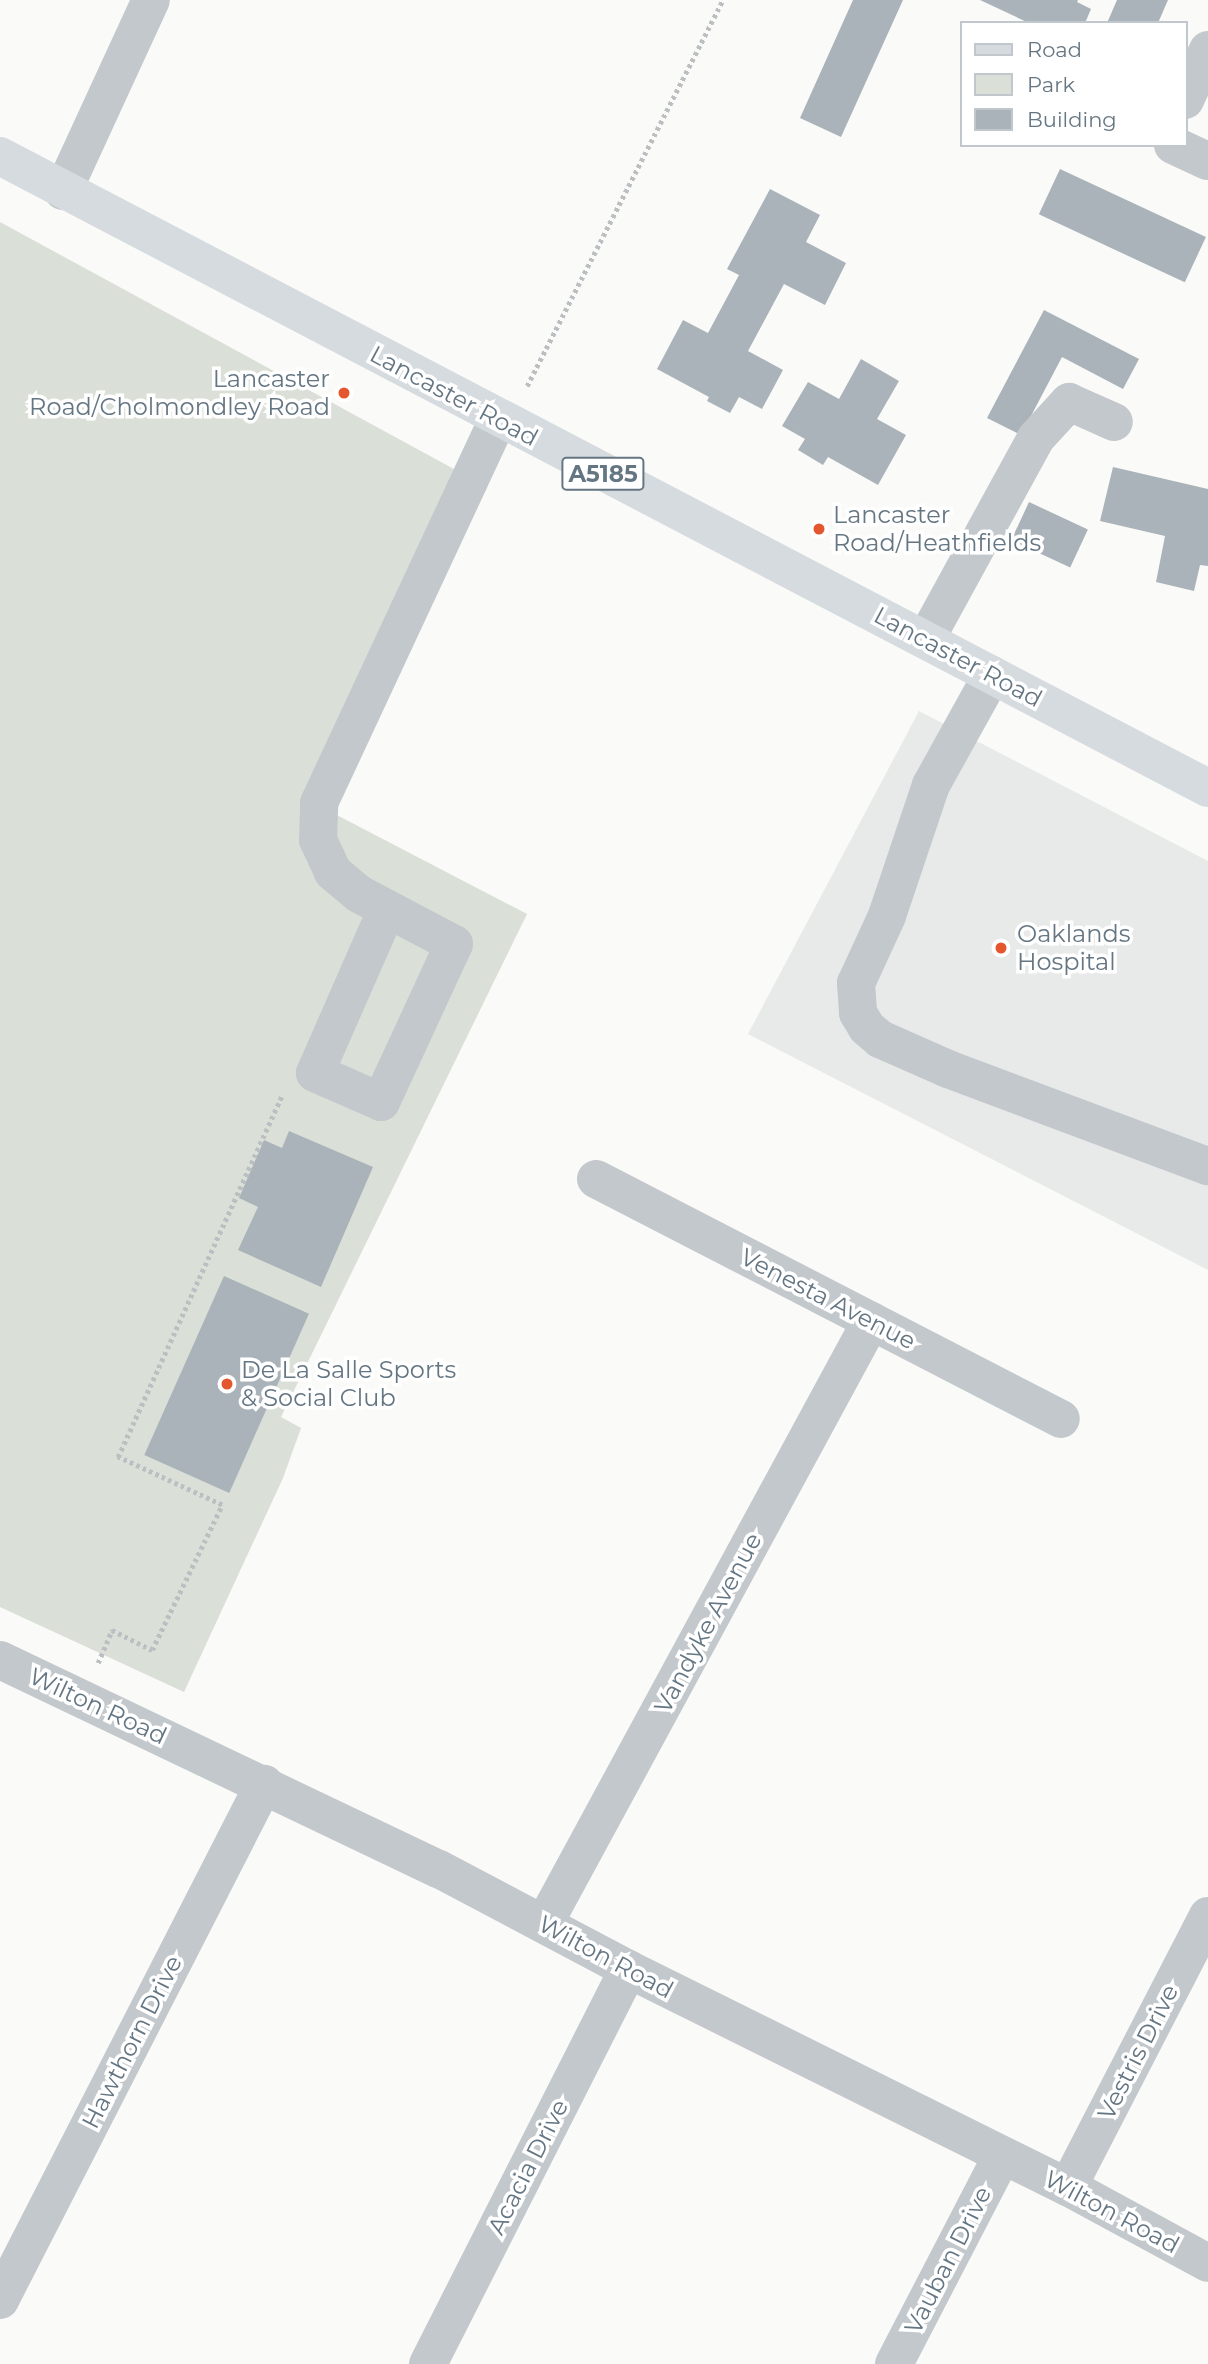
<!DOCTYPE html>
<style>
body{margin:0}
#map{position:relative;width:1208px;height:2364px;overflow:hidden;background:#fafaf8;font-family:Montserrat,sans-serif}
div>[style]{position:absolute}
.built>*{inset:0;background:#e8e9e9}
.green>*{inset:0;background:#dadfd7}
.building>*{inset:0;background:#aab3b9;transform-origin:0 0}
.path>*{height:4.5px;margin-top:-2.25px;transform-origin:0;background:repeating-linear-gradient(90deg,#bbbfc2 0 3.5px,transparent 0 7px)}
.minor>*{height:38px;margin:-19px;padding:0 19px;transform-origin:19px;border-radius:19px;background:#c3c8cc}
.major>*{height:38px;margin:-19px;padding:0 19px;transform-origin:19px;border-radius:19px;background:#d6dbdf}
.dots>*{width:19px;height:19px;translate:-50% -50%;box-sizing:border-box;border:4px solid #fff;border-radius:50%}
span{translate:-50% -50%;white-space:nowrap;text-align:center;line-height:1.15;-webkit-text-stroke:7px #fff;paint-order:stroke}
.shield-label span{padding:2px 5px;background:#fff;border:2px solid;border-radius:5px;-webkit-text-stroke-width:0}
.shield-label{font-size:23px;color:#657683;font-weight:700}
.poi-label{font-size:24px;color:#657683}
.right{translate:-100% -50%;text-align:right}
.left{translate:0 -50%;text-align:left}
.street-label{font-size:24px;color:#657683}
.legend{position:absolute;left:960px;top:21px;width:228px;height:126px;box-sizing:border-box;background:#fff;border:2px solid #c1c8cd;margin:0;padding:9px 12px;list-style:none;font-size:21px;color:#657683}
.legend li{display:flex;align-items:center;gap:14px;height:35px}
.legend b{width:35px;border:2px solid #c1c8cd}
</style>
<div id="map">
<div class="built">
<i style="clip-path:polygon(919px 711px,1208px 861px,1208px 1270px,748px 1034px)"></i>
</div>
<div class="green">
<i style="clip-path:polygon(0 222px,487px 487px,331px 812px,527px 914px,281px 1417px,301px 1428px,283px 1478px,184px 1692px,0 1607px)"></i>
</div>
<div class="building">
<i style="clip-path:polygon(853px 0,903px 0,841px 137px,800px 118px)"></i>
<i style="clip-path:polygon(980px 0,1078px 0,1077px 2px,1091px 9px,1085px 23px,1029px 23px)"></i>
<i style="clip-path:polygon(1117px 0,1168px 0,1158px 23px,1107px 23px)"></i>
<i style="left:1060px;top:169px;width:161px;height:50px;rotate:25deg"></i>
<i style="clip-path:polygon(770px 189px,820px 215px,806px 242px,846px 263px,825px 305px,784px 284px,748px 351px,783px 370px,762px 409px,739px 397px,730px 413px,707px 401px,709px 397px,657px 369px,683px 320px,708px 333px,739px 275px,727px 269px)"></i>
<i style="clip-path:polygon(1044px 310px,1139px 359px,1123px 389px,1062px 357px,1021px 435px,987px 418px)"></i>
<i style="clip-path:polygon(861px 359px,899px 381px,877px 419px,906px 435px,878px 485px,828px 457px,823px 465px,798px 450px,805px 439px,782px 426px,808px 382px,839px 399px)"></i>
<i style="clip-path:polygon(1113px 467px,1208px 489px,1208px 566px,1200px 565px,1194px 591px,1156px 582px,1165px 536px,1100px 521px)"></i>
<i style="left:1029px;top:502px;width:65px;height:42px;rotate:25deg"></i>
<i style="clip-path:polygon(289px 1131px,373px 1167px,321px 1287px,238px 1250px,258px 1207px,239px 1198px,264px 1140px,282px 1148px)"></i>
<i style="left:224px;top:1276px;width:93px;height:196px;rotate:24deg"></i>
</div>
<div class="path">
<i style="left:527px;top:386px;width:433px;rotate:-63.1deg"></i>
<i style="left:98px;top:1663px;width:36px;rotate:-67deg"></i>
<i style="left:112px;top:1630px;width:45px;rotate:26.6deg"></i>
<i style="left:152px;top:1650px;width:161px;rotate:-64.2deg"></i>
<i style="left:222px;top:1505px;width:115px;rotate:-155.2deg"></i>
<i style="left:118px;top:1457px;width:397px;rotate:-65.6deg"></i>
</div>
<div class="minor">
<i style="left:1185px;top:100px;width:55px;rotate:-65.3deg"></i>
<i style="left:1173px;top:145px;width:38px;rotate:25deg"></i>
<i style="left:63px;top:191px;width:210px;rotate:-65.3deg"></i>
<i style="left:926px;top:639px;width:229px;rotate:-61.3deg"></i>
<i style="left:1036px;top:438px;width:49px;rotate:-47.5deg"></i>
<i style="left:1069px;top:402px;width:49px;rotate:24deg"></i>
<i style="left:992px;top:675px;width:126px;rotate:119deg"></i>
<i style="left:931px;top:785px;width:138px;rotate:108.6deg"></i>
<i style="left:887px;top:916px;width:74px;rotate:114.8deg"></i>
<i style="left:856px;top:983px;width:30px;rotate:86deg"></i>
<i style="left:858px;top:1013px;width:17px;rotate:59deg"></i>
<i style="left:867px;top:1028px;width:17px;rotate:40deg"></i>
<i style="left:880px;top:1039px;width:74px;rotate:23.8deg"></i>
<i style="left:948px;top:1069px;width:278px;rotate:20.5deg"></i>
<i style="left:387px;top:909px;width:179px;rotate:113.7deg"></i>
<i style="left:315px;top:1073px;width:72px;rotate:23.7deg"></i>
<i style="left:381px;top:1102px;width:174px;rotate:-65.2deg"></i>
<i style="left:454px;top:944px;width:107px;rotate:-152.2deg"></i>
<i style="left:359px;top:894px;width:34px;rotate:-140deg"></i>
<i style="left:333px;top:872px;width:35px;rotate:-115deg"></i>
<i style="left:318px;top:840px;width:37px;rotate:-88deg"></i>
<i style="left:319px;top:803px;width:424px;rotate:-65deg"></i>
<i style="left:596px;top:1179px;width:523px;rotate:27.3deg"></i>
<i style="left:0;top:1660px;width:486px;rotate:25.5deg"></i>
<i style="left:439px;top:1869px;width:214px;rotate:27.9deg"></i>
<i style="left:628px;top:1969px;width:491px;rotate:26.4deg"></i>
<i style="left:1068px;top:2187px;width:159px;rotate:28.5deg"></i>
<i style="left:544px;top:1924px;width:686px;rotate:-61.53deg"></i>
<i style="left:1068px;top:2187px;width:305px;rotate:-62.7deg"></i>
<i style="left:0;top:2300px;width:580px;rotate:-62.9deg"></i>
<i style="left:428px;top:2364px;width:443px;rotate:-63.1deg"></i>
<i style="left:894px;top:2364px;width:234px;rotate:-62.6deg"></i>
</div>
<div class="major">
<i style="left:0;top:156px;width:1363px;rotate:27.62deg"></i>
</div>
<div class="dots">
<i style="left:344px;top:393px;background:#e4572e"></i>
<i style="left:819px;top:529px;background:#e4572e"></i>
<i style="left:1001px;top:948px;background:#e4572e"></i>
<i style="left:227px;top:1384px;background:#e4572e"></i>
</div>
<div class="shield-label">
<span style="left:603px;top:474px">A5185</span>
</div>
<div class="poi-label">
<span class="right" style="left:330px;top:393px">Lancaster<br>Road/Cholmondley Road</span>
<span class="left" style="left:833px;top:529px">Lancaster<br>Road/Heathfields</span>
<span class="left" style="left:1017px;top:948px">Oaklands<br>Hospital</span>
<span class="left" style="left:241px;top:1384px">De La Salle Sports<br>&amp; Social Club</span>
</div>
<div class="street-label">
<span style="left:454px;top:396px;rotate:28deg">Lancaster Road</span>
<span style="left:958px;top:657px;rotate:28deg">Lancaster Road</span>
<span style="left:828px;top:1299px;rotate:27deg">Venesta Avenue</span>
<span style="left:708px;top:1623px;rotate:-62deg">Vandyke Avenue</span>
<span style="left:98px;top:1706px;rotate:25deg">Wilton Road</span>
<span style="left:606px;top:1957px;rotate:28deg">Wilton Road</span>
<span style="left:132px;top:2042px;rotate:-63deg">Hawthorn Drive</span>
<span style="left:1138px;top:2052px;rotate:-63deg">Vestris Drive</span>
<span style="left:528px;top:2167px;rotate:-63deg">Acacia Drive</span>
<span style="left:1112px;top:2212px;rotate:28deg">Wilton Road</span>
<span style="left:948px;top:2260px;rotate:-63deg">Vauban Drive</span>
</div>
<ul class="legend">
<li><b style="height:9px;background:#d6dbdf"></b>Road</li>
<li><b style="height:19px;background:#dadfd7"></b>Park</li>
<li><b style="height:19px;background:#aab3b9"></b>Building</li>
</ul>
</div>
